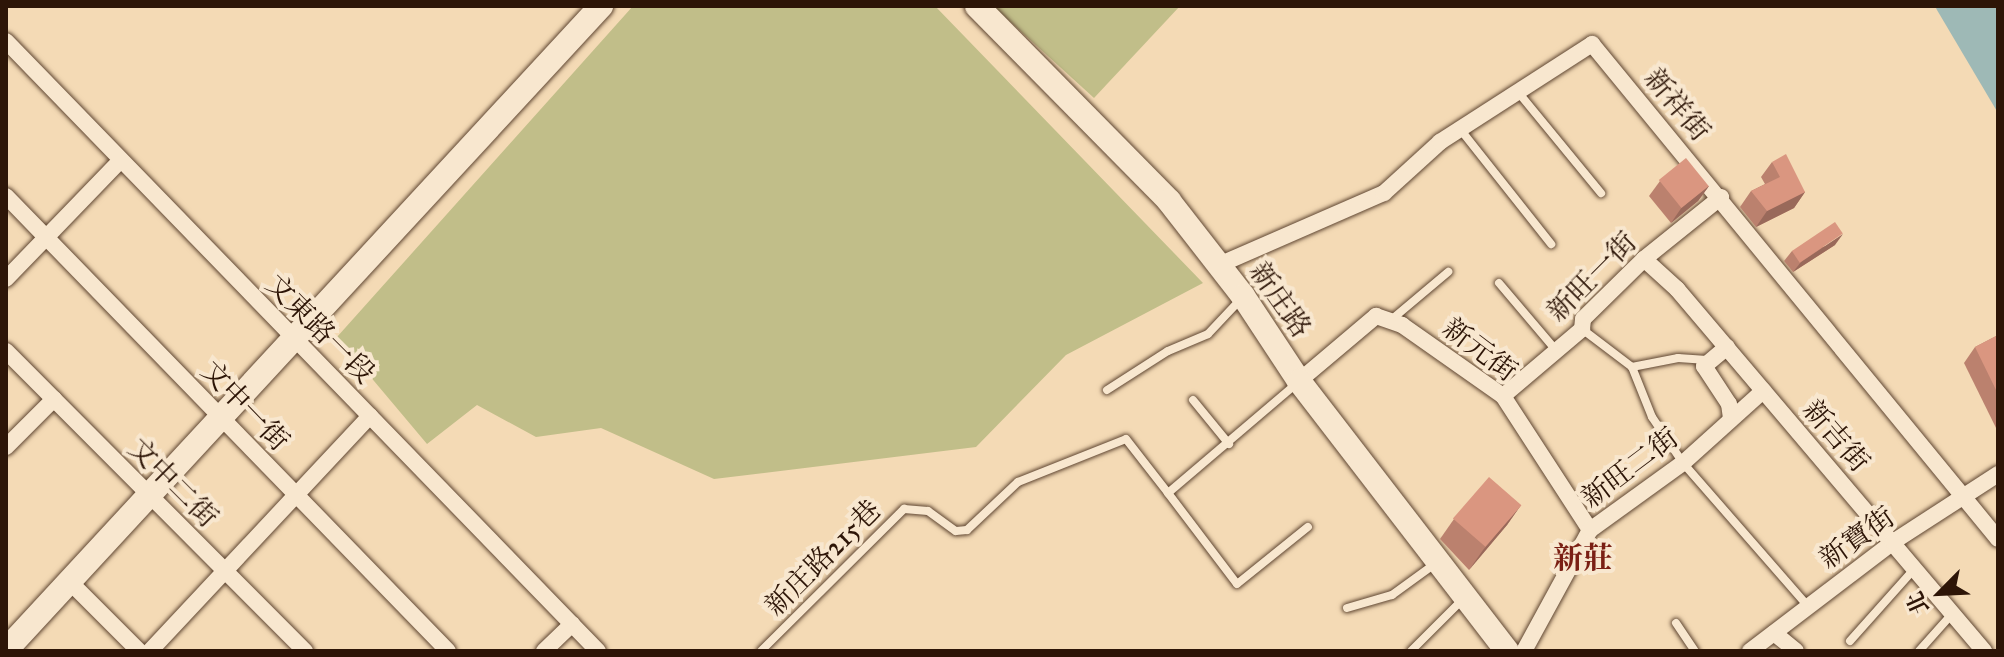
<!DOCTYPE html>
<meta charset="utf-8">
<style>
body{margin:0}
#map{position:relative;width:2004px;height:657px;overflow:hidden;background:#f4dab5;font-family:"IM FELL Great Primer","Noto Serif TC",serif}
div>[style]{position:absolute}
.green>*{inset:0;background:#c1be89}
.water>*{inset:0;background:#9eb9b6}
.roads{filter:drop-shadow(0 0 2px #5f4632) drop-shadow(0 0 2px #5f4632)}
.lane>*{height:8px;margin:-4px;padding:0 4px;transform-origin:4px;border-radius:4px;background:#f8e7cf}
.street>*{height:16px;margin:-8px;padding:0 8px;transform-origin:8px;border-radius:8px;background:#f8e7cf}
.secondary>*{height:24px;margin:-12px;padding:0 12px;transform-origin:12px;border-radius:12px;background:#f8e7cf}
.wall>*{inset:0;background:#bb816e}
.shaded-wall>*{inset:0;background:#99695a}
.building>*{inset:0;background:#da9680;transform-origin:0 0}
span{translate:-50% -50%;white-space:nowrap;text-align:center;line-height:1.15;-webkit-text-stroke:8px #f8e7cf;paint-order:stroke}
.street-label{font-size:28px;color:#2d1507}
.neighbourhood-label{font-size:30px;color:#7a1f14;font-weight:700}
.frame{position:absolute;inset:0;border:8px solid #2d1507;pointer-events:none}
.north{position:absolute;left:1900px;top:553px;width:80px;height:80px;-webkit-text-stroke:6px #f8e7cf;paint-order:stroke;rotate:246deg;font-size:22px;font-weight:700;line-height:32px;text-align:center;color:#2d1507}
.north::after{content:'';display:block;margin:auto;width:28px;height:36px;background:#2d1507;clip-path:polygon(50% 0,100% 100%,50% 72%,0 100%)}
</style>
<div id="map">
<div class="green">
<i style="clip-path:polygon(633px 6px,935px 6px,1203px 283px,1066px 355px,976px 447px,714px 479px,601px 428px,536px 437px,477px 405px,427px 444px,337px 337px)"></i>
<i style="clip-path:polygon(993px 6px,1180px 6px,1094px 98px)"></i>
</div>
<div class="water">
<i style="clip-path:polygon(1935px 6px,1998px 6px,1998px 113px,1937px 10px)"></i>
</div>
<div class="roads">
<div class="lane">
<i style="left:1518px;top:92px;width:131px;rotate:50.6deg"></i>
<i style="left:1460px;top:129px;width:147px;rotate:51.6deg"></i>
<i style="left:1499px;top:283px;width:87px;rotate:49.7deg"></i>
<i style="left:1391px;top:320px;width:75px;rotate:-40.1deg"></i>
<i style="left:1582px;top:329px;width:63px;rotate:37.2deg"></i>
<i style="left:1632px;top:367px;width:54px;rotate:68.2deg"></i>
<i style="left:1652px;top:417px;width:55px;rotate:56deg"></i>
<i style="left:1683px;top:463px;width:189px;rotate:48.9deg"></i>
<i style="left:1632px;top:367px;width:47px;rotate:-11.1deg"></i>
<i style="left:1678px;top:358px;width:29px;rotate:4deg"></i>
<i style="left:1107px;top:390px;width:72px;rotate:-32.6deg"></i>
<i style="left:1168px;top:351px;width:43px;rotate:-23deg"></i>
<i style="left:1208px;top:334px;width:47px;rotate:-46.7deg"></i>
<i style="left:1193px;top:400px;width:57px;rotate:50.7deg"></i>
<i style="left:1168px;top:493px;width:114px;rotate:52.8deg"></i>
<i style="left:1237px;top:584px;width:91px;rotate:-38.8deg"></i>
<i style="left:1347px;top:608px;width:47px;rotate:-16.1deg"></i>
<i style="left:1392px;top:595px;width:54px;rotate:-36deg"></i>
<i style="left:1676px;top:623px;width:34px;rotate:56deg"></i>
<i style="left:1850px;top:641px;width:98px;rotate:-48.3deg"></i>
<i style="left:761px;top:651px;width:202px;rotate:-44.8deg"></i>
<i style="left:904px;top:509px;width:24px;rotate:5deg"></i>
<i style="left:928px;top:511px;width:34px;rotate:36deg"></i>
<i style="left:956px;top:531px;width:11px;rotate:-5deg"></i>
<i style="left:967px;top:530px;width:70px;rotate:-43.3deg"></i>
<i style="left:1018px;top:482px;width:116px;rotate:-21.7deg"></i>
<i style="left:1126px;top:439px;width:68px;rotate:52.1deg"></i>
<i style="left:1168px;top:493px;width:168px;rotate:-40.4deg"></i>
<i style="left:1411px;top:651px;width:75px;rotate:-45deg"></i>
<i style="left:1919px;top:651px;width:50px;rotate:-48.3deg"></i>
</div>
<div class="street">
<i style="left:6px;top:41px;width:850px;rotate:45.86deg"></i>
<i style="left:6px;top:196px;width:634px;rotate:45.83deg"></i>
<i style="left:1644px;top:259px;width:45px;rotate:42.3deg"></i>
<i style="left:1677px;top:289px;width:475px;rotate:49.7deg"></i>
<i style="left:1219px;top:265px;width:180px;rotate:-23.6deg"></i>
<i style="left:1384px;top:193px;width:76px;rotate:-42.3deg"></i>
<i style="left:1440px;top:142px;width:181px;rotate:-32.8deg"></i>
<i style="left:1592px;top:44px;width:640px;rotate:50.64deg"></i>
<i style="left:6px;top:279px;width:165px;rotate:-46deg"></i>
<i style="left:1727px;top:347px;width:30px;rotate:140deg"></i>
<i style="left:1704px;top:366px;width:45px;rotate:56.7deg"></i>
<i style="left:1729px;top:404px;width:15px;rotate:82deg"></i>
<i style="left:6px;top:351px;width:424px;rotate:45.1deg"></i>
<i style="left:1299px;top:381px;width:101px;rotate:-40.2deg"></i>
<i style="left:1376px;top:316px;width:28px;rotate:19deg"></i>
<i style="left:1402px;top:325px;width:123px;rotate:35.1deg"></i>
<i style="left:1503px;top:396px;width:160px;rotate:57deg"></i>
<i style="left:1503px;top:396px;width:104px;rotate:-40.3deg"></i>
<i style="left:1582px;top:329px;width:10px;rotate:-84deg"></i>
<i style="left:1583px;top:319px;width:86px;rotate:-44.5deg"></i>
<i style="left:1644px;top:259px;width:99px;rotate:-38.8deg"></i>
<i style="left:6px;top:447px;width:68px;rotate:-45deg"></i>
<i style="left:69px;top:581px;width:99px;rotate:45deg"></i>
<i style="left:1774px;top:633px;width:28px;rotate:39deg"></i>
<i style="left:150px;top:651px;width:322px;rotate:-46.9deg"></i>
<i style="left:544px;top:651px;width:39px;rotate:-44deg"></i>
<i style="left:1524px;top:651px;width:138px;rotate:-61.4deg"></i>
<i style="left:1590px;top:530px;width:115px;rotate:-35.8deg"></i>
<i style="left:1683px;top:463px;width:108px;rotate:-42deg"></i>
<i style="left:1750px;top:651px;width:180px;rotate:-37.3deg"></i>
<i style="left:1893px;top:542px;width:125px;rotate:-32.9deg"></i>
</div>
<div class="secondary">
<i style="left:977px;top:6px;width:274px;rotate:45.4deg"></i>
<i style="left:1169px;top:201px;width:120px;rotate:52.1deg"></i>
<i style="left:1243px;top:296px;width:102px;rotate:56.6deg"></i>
<i style="left:1299px;top:381px;width:341px;rotate:52.4deg"></i>
<i style="left:6px;top:650px;width:877px;rotate:-47.26deg"></i>
</div>
</div>
<div class="wall">
<i style="clip-path:polygon(1772px 162px,1805px 192px,1794px 208px,1756px 227px,1740px 207px,1751px 191px,1765px 184px,1761px 177px)"></i>
<i style="clip-path:polygon(1660px 181px,1709px 186px,1698px 201px,1671px 223px,1649px 196px)"></i>
<i style="clip-path:polygon(1835px 245px,1793px 272px,1784px 261px,1792px 251px)"></i>
<i style="clip-path:polygon(1998px 335px,1998px 432px,1964px 363px,1975px 347px)"></i>
<i style="clip-path:polygon(1521px 505px,1507px 525px,1469px 570px,1440px 539px,1454px 519px)"></i>
</div>
<div class="shaded-wall">
<i style="clip-path:polygon(1709px 186px,1698px 201px,1671px 223px,1682px 207px)"></i>
<i style="clip-path:polygon(1805px 192px,1794px 208px,1756px 227px,1767px 211px)"></i>
<i style="clip-path:polygon(1843px 234px,1835px 245px,1793px 272px,1801px 262px)"></i>
<i style="clip-path:polygon(1521px 505px,1507px 525px,1469px 570px,1483px 550px)"></i>
</div>
<div class="building">
<i style="clip-path:polygon(1786px 154px,1805px 192px,1767px 211px,1751px 191px,1780px 177px,1772px 162px)"></i>
<i style="left:1686px;top:158px;width:36px;height:35px;rotate:51deg"></i>
<i style="left:1835px;top:222px;width:14px;height:52px;rotate:56deg"></i>
<i style="clip-path:polygon(1998px 335px,1998px 394px,1975px 347px)"></i>
<i style="left:1489px;top:477px;width:43px;height:55px;rotate:41deg"></i>
</div>
<div class="street-label">
<span style="left:1677px;top:105px;rotate:50deg">新祥街</span>
<span style="left:1592px;top:277px;rotate:-45deg">新旺一街</span>
<span style="left:1280px;top:300px;rotate:55deg">新庄路</span>
<span style="left:320px;top:329px;rotate:45deg">文東路一段</span>
<span style="left:1480px;top:350px;rotate:37deg">新元街</span>
<span style="left:245px;top:406px;rotate:46deg">文中一街</span>
<span style="left:1836px;top:436px;rotate:49deg">新吉街</span>
<span style="left:1630px;top:468px;rotate:-37deg">新旺二街</span>
<span style="left:173px;top:483px;rotate:45deg">文中二街</span>
<span style="left:1857px;top:538px;rotate:-35deg">新寶街</span>
<span style="left:823px;top:558px;rotate:-45deg">新庄路215巷</span>
</div>
<div class="neighbourhood-label">
<span style="left:1583px;top:558px">新莊</span>
</div>
<div class="frame"></div>
<div class="north">北</div>
</div>
